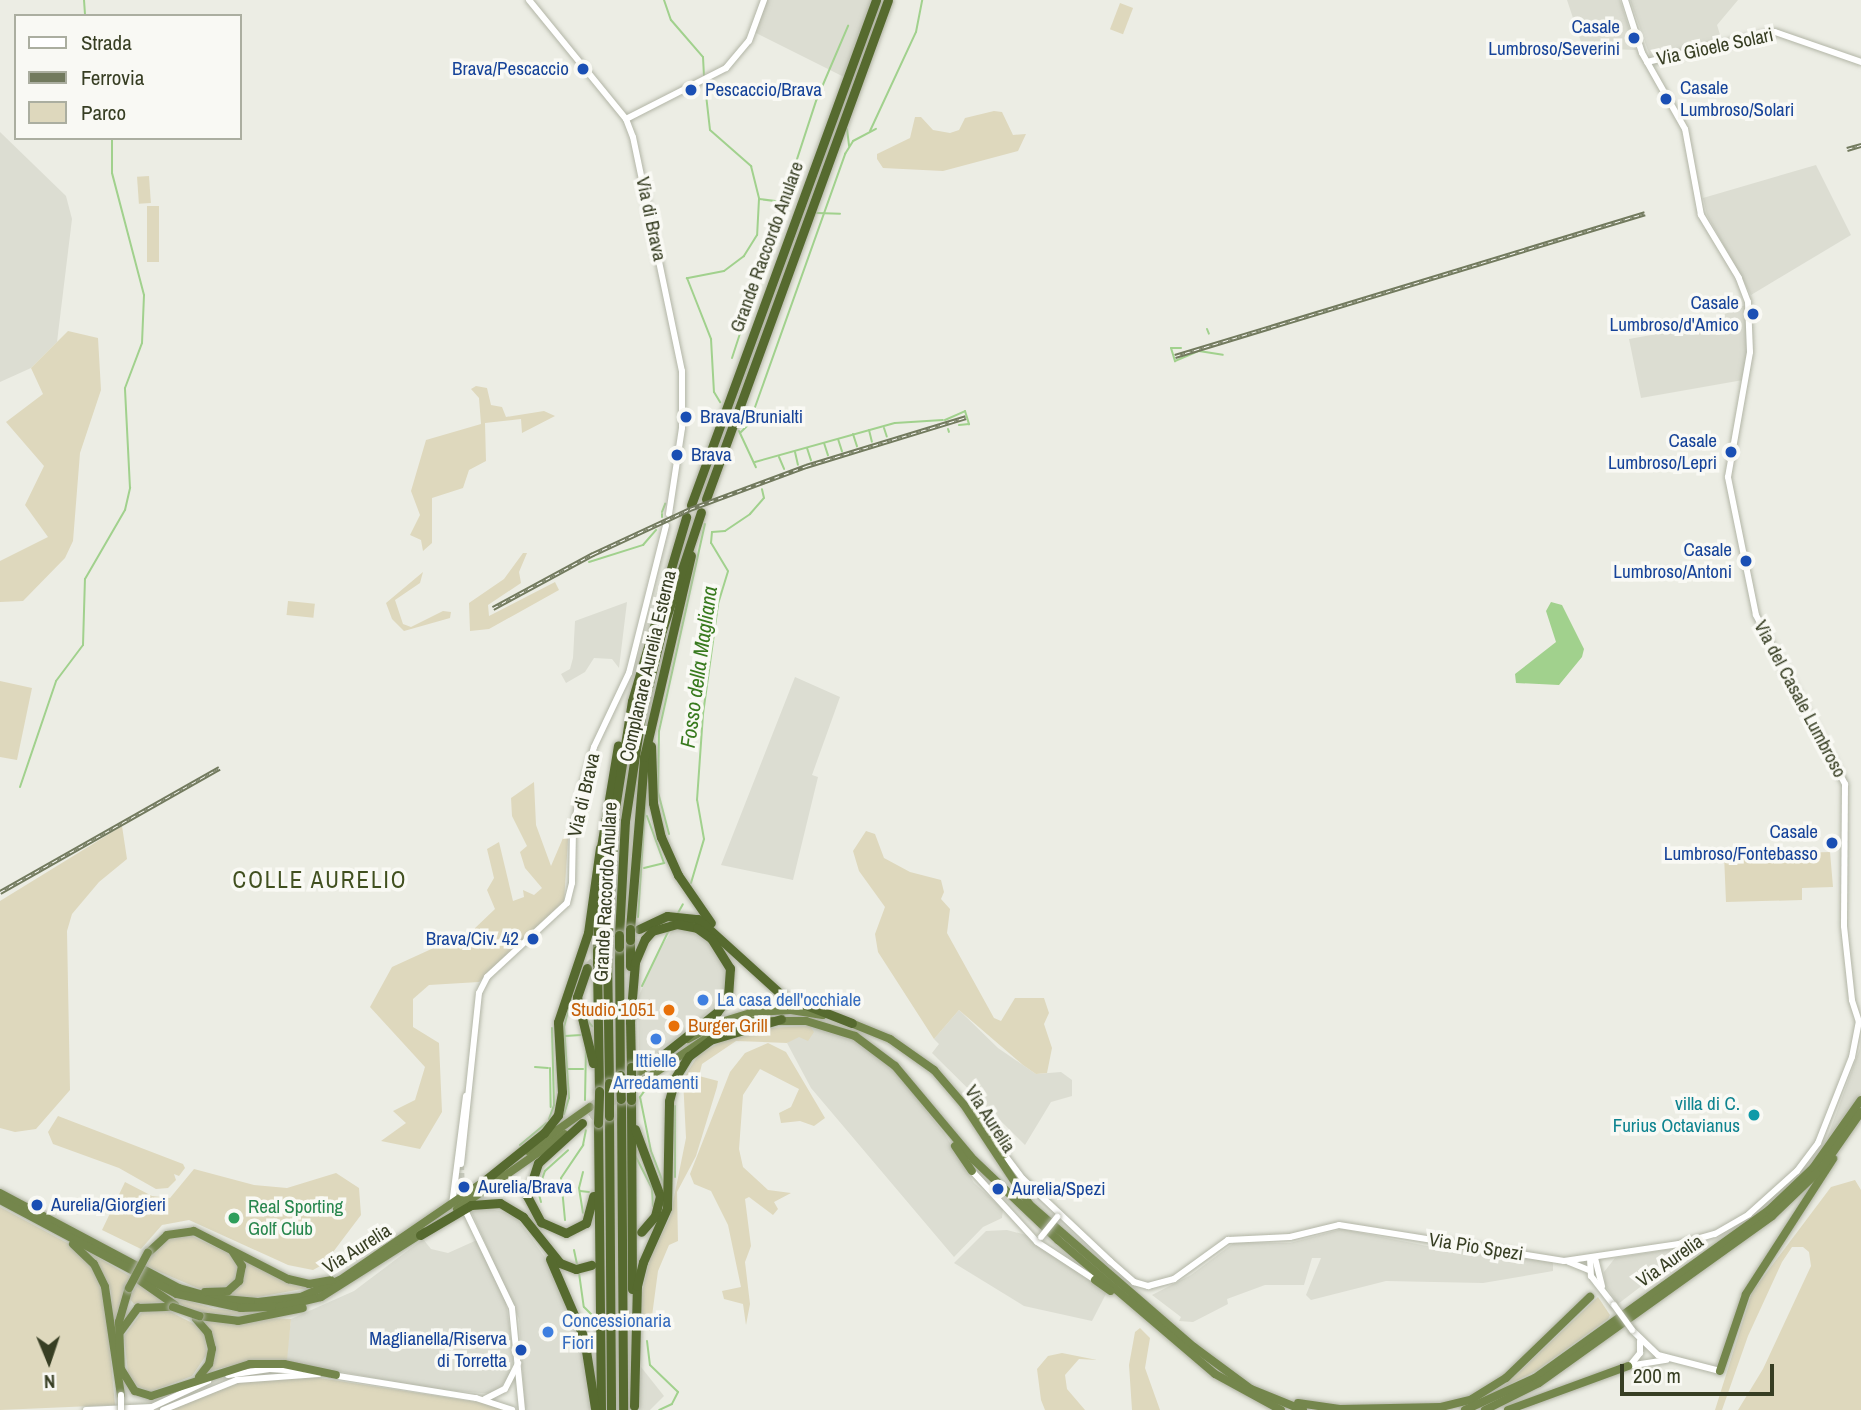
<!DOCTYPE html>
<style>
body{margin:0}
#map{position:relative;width:1861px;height:1410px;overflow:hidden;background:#ecede4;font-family:"Archivo Narrow",sans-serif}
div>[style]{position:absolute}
.built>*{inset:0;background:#dcddd2}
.green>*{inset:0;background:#ded8bd;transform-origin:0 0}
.water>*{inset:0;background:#a1d18d}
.stream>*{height:2px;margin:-1px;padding:0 1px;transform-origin:1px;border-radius:1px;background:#a1d18d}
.tertiary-tunnel>*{height:6px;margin-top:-3px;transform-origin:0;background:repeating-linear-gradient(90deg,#c8cabd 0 6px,transparent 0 9px)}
.trunk-tunnel>*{height:8px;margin-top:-4px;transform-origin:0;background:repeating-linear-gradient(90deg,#c8cabd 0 8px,transparent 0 12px)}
.motorway-tunnel>*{height:9px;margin-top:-4.5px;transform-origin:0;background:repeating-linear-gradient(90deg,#c8cabd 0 9px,transparent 0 13.5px)}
.roads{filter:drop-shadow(0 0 2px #b2b5a6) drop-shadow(0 0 2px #b2b5a6)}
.tertiary>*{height:6px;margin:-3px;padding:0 3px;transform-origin:3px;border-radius:3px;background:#fff}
.trunk>*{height:8px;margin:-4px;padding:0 4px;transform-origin:4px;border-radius:4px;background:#74864c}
.motorway>*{height:9px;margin:-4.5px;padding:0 4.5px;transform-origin:4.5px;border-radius:4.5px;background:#566a2f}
.rail>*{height:4.5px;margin-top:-2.25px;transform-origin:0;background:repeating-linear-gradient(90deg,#f9f9f4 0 5px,#727a5e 0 10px);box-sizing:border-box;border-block:2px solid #727a5e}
.bridges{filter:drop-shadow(0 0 2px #b2b5a6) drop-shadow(0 0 2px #b2b5a6)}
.tertiary-bridge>*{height:6px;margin:-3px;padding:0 3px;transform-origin:3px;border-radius:3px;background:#fff}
.trunk-bridge>*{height:8px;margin:-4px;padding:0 4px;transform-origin:4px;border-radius:4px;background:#74864c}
.motorway-bridge>*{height:9px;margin:-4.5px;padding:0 4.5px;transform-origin:4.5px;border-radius:4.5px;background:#566a2f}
.dots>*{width:19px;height:19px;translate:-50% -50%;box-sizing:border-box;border:4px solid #f9f9f4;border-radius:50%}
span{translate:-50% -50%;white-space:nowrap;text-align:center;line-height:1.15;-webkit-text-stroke:7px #f9f9f4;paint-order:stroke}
.transit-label{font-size:19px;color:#164399}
.right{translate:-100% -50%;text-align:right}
.left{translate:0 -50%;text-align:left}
.street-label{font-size:19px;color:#373e23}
.shop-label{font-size:19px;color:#366cbe}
.food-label{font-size:19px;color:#c56008}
.culture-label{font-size:19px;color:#0d838f}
.leisure-label{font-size:19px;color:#27864d}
.water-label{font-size:21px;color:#387a1e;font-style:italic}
.quarter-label{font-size:23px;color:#41501f;letter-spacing:2px}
.legend{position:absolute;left:14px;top:14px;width:228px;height:126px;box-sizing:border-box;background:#f9f9f4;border:2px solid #abaea0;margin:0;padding:9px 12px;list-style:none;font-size:21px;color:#373e23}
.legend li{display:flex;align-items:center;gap:14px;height:35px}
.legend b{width:35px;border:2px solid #abaea0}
.north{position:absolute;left:14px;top:1326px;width:70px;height:70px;-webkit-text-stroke:5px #f9f9f4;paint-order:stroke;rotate:178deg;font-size:19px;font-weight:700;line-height:28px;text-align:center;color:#373e23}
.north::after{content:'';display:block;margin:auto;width:24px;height:32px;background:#373e23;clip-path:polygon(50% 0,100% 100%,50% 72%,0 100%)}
.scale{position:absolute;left:1620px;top:1364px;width:154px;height:32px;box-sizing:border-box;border:4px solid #373e23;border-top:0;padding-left:9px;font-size:21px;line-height:24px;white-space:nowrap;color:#373e23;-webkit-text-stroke:5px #f9f9f4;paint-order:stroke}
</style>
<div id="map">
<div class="built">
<i style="clip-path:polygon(764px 0,876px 0,846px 78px,754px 32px)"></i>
<i style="clip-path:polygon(1567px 0,1620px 0,1636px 50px,1583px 48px)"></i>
<i style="clip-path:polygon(1630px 0,1738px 0,1717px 25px,1722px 41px,1650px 56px)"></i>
<i style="clip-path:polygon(0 132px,66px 196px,72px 219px,57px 342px,31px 368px,0 382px)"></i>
<i style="clip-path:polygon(1816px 165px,1851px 235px,1751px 295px,1707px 215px,1703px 198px)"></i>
<i style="clip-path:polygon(1745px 305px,1748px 344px,1743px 380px,1641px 398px,1629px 339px,1696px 327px)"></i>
<i style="clip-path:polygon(627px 602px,619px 668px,612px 659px,594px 658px,585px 672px,566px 683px,561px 674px,570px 669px,573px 658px,575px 621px)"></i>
<i style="clip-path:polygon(795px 677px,840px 697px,812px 775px,818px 777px,793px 880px,721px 865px)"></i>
<i style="clip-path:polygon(674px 928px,691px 929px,709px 941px,726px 968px,725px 995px,693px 1027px,639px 1064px,638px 998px,658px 951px)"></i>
<i style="clip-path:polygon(959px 1010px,998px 1048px,1036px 1074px,1061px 1072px,1072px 1080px,1072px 1096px,1051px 1102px,1025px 1145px,932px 1053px,939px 1044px,934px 1039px)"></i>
<i style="clip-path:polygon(810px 1026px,849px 1037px,893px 1068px,944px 1133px,974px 1183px,1003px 1209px,1002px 1218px,983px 1227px,954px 1257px,811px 1088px,787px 1043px)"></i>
<i style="clip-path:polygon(1861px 1035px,1861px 1094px,1827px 1139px,1860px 1048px)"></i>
<i style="clip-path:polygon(480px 1207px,514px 1214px,544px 1256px,577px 1326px,593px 1410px,525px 1410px,519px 1319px,471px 1211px)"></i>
<i style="clip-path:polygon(1342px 1229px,1427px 1246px,1553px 1262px,1553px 1271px,1483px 1283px,1386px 1281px,1311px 1300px,1306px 1295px,1321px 1258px,1312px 1258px,1304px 1285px,1265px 1285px,1227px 1299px,1228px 1304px,1193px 1322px,1179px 1321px,1181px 1317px,1152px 1295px,1191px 1275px,1235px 1242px,1290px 1243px)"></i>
<i style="clip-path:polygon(1007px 1230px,1026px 1235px,1108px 1290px,1092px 1321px,1024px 1306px,954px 1263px,986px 1231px)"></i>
<i style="clip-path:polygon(423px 1239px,431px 1249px,448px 1253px,477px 1240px,505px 1296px,514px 1357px,509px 1377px,494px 1394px,431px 1389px,286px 1361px,291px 1319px,354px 1291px)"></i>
<i style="clip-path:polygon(1695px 1245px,1618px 1304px,1605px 1285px,1604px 1272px,1615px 1258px)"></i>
<i style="clip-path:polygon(641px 1367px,664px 1396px,650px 1410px,638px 1410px)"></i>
</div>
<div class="green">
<i style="left:1120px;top:3px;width:14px;height:28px;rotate:21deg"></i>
<i style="clip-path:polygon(994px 111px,1002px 112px,1013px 135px,1026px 134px,1018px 151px,943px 171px,883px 168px,877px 159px,877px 154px,910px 138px,915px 117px,921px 117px,933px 130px,950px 133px,959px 130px,965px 118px)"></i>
<i style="left:149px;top:176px;width:27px;height:12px;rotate:86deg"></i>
<i style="left:147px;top:206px;width:12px;height:56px"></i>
<i style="clip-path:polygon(68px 331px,98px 338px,101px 390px,80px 453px,73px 541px,65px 558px,23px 601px,0 602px,0 561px,48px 537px,25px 505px,44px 466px,6px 422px,43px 394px,31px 368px)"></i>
<i style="clip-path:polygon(476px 386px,487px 388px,491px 405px,502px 407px,506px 417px,544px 411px,555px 416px,522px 433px,521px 419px,485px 423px,486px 461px,469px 470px,463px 488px,432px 498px,432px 543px,423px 551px,421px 540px,410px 535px,420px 515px,411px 491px,426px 440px,481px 424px,479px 398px,471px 389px)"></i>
<i style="clip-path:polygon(523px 553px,527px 553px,519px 572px,521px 583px,488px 605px,489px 616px,555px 582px,559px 590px,489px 629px,470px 631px,469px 603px,504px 579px)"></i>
<i style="clip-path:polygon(423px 572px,420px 583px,395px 600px,403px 624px,411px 627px,443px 611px,451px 612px,450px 618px,404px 631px,392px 619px,386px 603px)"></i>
<i style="left:288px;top:601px;width:27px;height:14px;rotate:6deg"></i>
<i style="clip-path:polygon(0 681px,32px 688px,17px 760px,0 757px)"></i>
<i style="clip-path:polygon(534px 782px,536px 825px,551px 866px,569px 824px,564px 902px,479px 982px,429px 985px,413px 999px,413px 1027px,439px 1043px,442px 1112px,420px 1149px,381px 1141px,406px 1123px,393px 1111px,415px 1100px,425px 1067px,370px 1007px,392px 967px,473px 930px,495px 909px,487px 890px,494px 878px,487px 849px,499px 842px,513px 901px,524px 897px,523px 890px,534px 895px,542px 888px,525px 868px,520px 852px,527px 846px,512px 816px,511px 798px)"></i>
<i style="clip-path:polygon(122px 826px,127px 859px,99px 882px,72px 914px,67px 931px,70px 1090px,36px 1129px,15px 1132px,0 1128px,0 901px)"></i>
<i style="clip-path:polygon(866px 831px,875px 834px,884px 858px,910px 872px,941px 880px,944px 892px,941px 899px,950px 909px,947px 933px,994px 1018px,1001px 1021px,1015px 998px,1044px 998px,1049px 1013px,1044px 1024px,1052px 1048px,1047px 1073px,1036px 1074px,1023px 1065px,959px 1010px,934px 1039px,878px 952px,875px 934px,885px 907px,859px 871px,853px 851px)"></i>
<i style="clip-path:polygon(1830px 852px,1833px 887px,1802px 888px,1802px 900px,1726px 902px,1724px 855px)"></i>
<i style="clip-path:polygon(810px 1026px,814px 1032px,808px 1041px,799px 1037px,787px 1043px,736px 1041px,702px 1064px,699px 1076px,718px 1081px,717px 1087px,696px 1156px,677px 1192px,678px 1241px,669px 1245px,658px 1271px,650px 1331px,640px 1317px,642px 1293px,649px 1260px,670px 1217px,686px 1138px,683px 1079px,699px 1054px,723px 1041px,765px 1028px)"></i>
<i style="clip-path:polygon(768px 1043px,786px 1052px,825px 1118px,814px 1126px,800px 1121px,781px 1123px,779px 1113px,791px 1107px,799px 1089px,760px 1069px,743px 1095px,739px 1149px,743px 1167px,768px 1190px,791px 1193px,774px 1202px,778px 1209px,773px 1215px,749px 1197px,745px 1199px,751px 1246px,745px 1262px,750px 1304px,746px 1325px,743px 1304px,724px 1299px,722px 1291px,741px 1287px,728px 1225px,711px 1191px,694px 1184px,690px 1174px,730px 1072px,745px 1053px)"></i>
<i style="clip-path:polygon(58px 1116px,183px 1164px,185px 1168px,179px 1176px,174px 1174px,176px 1180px,168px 1188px,156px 1189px,119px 1168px,53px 1144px,48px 1132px)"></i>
<i style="clip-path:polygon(194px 1169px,254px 1185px,287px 1188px,336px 1173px,359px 1188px,361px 1215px,324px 1264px,313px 1270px,288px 1265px,189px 1220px,162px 1225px,141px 1249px,102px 1230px,125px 1182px,152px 1196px,170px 1198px)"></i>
<i style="clip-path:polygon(1855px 1180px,1861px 1190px,1861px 1410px,1738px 1410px,1763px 1369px,1811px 1266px,1809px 1252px,1803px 1247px,1792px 1247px,1782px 1262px,1748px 1336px,1722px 1410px,1715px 1410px,1752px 1292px,1831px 1187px)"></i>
<i style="clip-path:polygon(0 1207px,71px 1245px,97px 1274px,105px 1298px,115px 1405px,0 1410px)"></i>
<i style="clip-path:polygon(188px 1234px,236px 1257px,240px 1274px,233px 1286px,200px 1289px,146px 1266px,153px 1251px,171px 1237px)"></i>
<i style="clip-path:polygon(89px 1252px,131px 1277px,117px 1312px,114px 1342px,111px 1291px)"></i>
<i style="clip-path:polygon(246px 1261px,283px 1281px,313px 1287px,253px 1298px,224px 1296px,243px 1283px)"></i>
<i style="clip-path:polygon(138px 1283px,164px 1302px,134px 1304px,129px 1298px)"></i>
<i style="clip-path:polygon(162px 1292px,214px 1309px,265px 1313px,214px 1316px,188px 1309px)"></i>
<i style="clip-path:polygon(1598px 1297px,1610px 1315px,1608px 1319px,1536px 1371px,1502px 1388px)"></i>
<i style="clip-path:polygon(167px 1310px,198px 1326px,205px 1336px,207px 1354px,192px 1376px,150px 1392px,137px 1386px,128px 1373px,124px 1336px,142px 1312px)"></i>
<i style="clip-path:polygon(272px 1318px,291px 1319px,287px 1360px,255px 1360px,209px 1371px,215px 1347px,204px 1319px,231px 1324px)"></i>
<i style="clip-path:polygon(1140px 1328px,1150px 1338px,1145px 1368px,1160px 1410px,1132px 1410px,1129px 1365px,1135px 1332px)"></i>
<i style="clip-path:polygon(1062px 1353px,1097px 1360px,1079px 1359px,1065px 1375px,1067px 1389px,1085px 1410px,1045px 1410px,1041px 1400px,1037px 1369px,1048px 1356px)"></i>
<i style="clip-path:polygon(313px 1377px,497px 1405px,506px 1410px,168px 1410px,241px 1382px)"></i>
</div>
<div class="water">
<i style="clip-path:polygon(1551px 602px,1562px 605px,1584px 649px,1582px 657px,1559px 685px,1516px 683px,1515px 674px,1556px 642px,1546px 611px)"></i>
</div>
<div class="stream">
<i style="left:84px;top:0;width:16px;rotate:86deg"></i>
<i style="left:664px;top:0;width:21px;rotate:71deg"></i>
<i style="left:671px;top:20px;width:49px;rotate:49.1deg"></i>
<i style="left:703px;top:57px;width:18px;rotate:87deg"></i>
<i style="left:705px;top:86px;width:44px;rotate:83.5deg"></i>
<i style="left:710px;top:130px;width:55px;rotate:41.3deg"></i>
<i style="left:751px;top:166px;width:34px;rotate:76deg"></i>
<i style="left:759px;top:199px;width:36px;rotate:93deg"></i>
<i style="left:757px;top:235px;width:25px;rotate:122deg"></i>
<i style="left:744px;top:256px;width:25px;rotate:143deg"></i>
<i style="left:724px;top:271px;width:38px;rotate:169deg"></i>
<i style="left:687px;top:278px;width:66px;rotate:68.5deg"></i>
<i style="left:711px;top:339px;width:53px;rotate:86.8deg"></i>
<i style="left:714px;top:392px;width:12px;rotate:59deg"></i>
<i style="left:847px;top:129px;width:17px;rotate:83deg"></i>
<i style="left:870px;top:131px;width:109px;rotate:-65.1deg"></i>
<i style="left:916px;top:32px;width:33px;rotate:-79deg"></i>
<i style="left:759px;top:199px;width:32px;rotate:7deg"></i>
<i style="left:817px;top:213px;width:23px;rotate:2deg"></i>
<i style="left:1207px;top:329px;width:5px;rotate:68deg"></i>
<i style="left:1181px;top:348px;width:10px;rotate:180deg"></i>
<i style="left:1171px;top:348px;width:14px;rotate:73deg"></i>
<i style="left:1175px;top:361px;width:26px;rotate:-23deg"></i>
<i style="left:1199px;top:351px;width:24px;rotate:9deg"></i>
<i style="left:732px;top:358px;width:270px;rotate:-71.9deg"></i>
<i style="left:816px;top:101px;width:82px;rotate:-66.9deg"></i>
<i style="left:945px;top:420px;width:22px;rotate:-24deg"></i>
<i style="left:965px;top:411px;width:14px;rotate:73deg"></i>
<i style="left:969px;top:424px;width:10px;rotate:174deg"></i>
<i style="left:884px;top:428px;width:9px;rotate:72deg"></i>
<i style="left:948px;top:429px;width:3px;rotate:72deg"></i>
<i style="left:869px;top:430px;width:12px;rotate:76deg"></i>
<i style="left:739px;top:431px;width:40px;rotate:65deg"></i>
<i style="left:740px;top:433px;width:13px;rotate:-45deg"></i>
<i style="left:749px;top:424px;width:287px;rotate:-70.4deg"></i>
<i style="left:845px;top:154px;width:15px;rotate:-58deg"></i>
<i style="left:853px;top:141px;width:26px;rotate:-28deg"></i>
<i style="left:853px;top:434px;width:13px;rotate:72deg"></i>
<i style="left:838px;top:439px;width:13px;rotate:72deg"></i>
<i style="left:824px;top:443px;width:13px;rotate:72deg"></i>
<i style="left:807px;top:448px;width:13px;rotate:72deg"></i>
<i style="left:795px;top:452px;width:13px;rotate:77deg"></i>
<i style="left:779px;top:457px;width:13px;rotate:67deg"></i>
<i style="left:755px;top:462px;width:145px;rotate:-15.6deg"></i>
<i style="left:895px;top:423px;width:48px;rotate:-3.6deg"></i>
<i style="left:662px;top:512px;width:9px;rotate:-69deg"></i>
<i style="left:662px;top:514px;width:3px;rotate:90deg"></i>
<i style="left:589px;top:562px;width:57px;rotate:-17.5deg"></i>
<i style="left:643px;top:545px;width:20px;rotate:-49deg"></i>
<i style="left:20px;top:787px;width:112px;rotate:-71.2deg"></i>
<i style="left:56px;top:681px;width:45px;rotate:-53.1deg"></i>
<i style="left:83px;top:645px;width:66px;rotate:-88.3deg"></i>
<i style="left:85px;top:579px;width:80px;rotate:-59.9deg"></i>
<i style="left:125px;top:510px;width:23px;rotate:-77deg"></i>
<i style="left:130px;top:488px;width:100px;rotate:-92.9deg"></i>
<i style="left:125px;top:388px;width:48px;rotate:-69.3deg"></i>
<i style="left:142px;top:343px;width:48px;rotate:-87.6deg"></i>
<i style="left:144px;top:295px;width:126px;rotate:-104.7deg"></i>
<i style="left:112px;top:173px;width:35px;rotate:-90deg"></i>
<i style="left:669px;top:834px;width:43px;rotate:-104.7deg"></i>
<i style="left:658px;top:792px;width:61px;rotate:-89.1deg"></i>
<i style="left:659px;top:731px;width:212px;rotate:-77.5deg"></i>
<i style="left:644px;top:868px;width:21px;rotate:-14deg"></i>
<i style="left:664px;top:863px;width:50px;rotate:-109.9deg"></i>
<i style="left:691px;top:883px;width:46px;rotate:-73.5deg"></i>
<i style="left:704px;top:839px;width:40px;rotate:-100deg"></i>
<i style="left:697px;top:800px;width:86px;rotate:-86deg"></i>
<i style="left:703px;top:714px;width:111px;rotate:-82.2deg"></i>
<i style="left:718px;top:604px;width:34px;rotate:-73deg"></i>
<i style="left:728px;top:571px;width:33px;rotate:-121deg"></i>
<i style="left:711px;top:543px;width:11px;rotate:-85deg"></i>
<i style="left:712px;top:532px;width:13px;rotate:-4deg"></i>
<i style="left:725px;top:531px;width:30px;rotate:-34deg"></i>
<i style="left:750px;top:514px;width:21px;rotate:-49deg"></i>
<i style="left:764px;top:498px;width:9px;rotate:-103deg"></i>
<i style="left:678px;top:913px;width:10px;rotate:-61deg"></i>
<i style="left:638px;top:917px;width:138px;rotate:-86.3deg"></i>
<i style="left:642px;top:986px;width:62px;rotate:-64.3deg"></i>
<i style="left:587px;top:1020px;width:8px;rotate:50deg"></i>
<i style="left:565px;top:1036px;width:16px;rotate:-4deg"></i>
<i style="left:535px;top:1067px;width:13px;rotate:4deg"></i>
<i style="left:550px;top:1068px;width:39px;rotate:89deg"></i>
<i style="left:567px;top:1069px;width:16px"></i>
<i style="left:648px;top:1086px;width:14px;rotate:126deg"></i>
<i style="left:640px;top:1097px;width:55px;rotate:78.5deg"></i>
<i style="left:651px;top:1151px;width:36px;rotate:69deg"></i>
<i style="left:585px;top:1100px;width:51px;rotate:-88.9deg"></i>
<i style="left:675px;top:1106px;width:71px;rotate:90deg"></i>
<i style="left:564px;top:1114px;width:17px;rotate:-73deg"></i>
<i style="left:569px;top:1098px;width:71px;rotate:-94deg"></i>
<i style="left:564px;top:1027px;width:32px;rotate:-76deg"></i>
<i style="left:549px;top:1119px;width:15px;rotate:-70deg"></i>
<i style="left:554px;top:1105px;width:77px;rotate:-91.5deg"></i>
<i style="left:520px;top:1145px;width:34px;rotate:-40deg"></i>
<i style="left:636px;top:1157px;width:35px;rotate:63deg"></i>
<i style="left:652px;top:1188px;width:18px;rotate:87deg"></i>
<i style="left:583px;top:1172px;width:16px;rotate:104deg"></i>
<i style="left:579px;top:1188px;width:25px;rotate:81deg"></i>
<i style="left:580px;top:1191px;width:9px;rotate:6deg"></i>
<i style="left:541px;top:1202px;width:11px;rotate:-105deg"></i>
<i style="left:538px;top:1191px;width:21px;rotate:-71deg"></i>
<i style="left:545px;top:1171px;width:31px;rotate:-42deg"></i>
<i style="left:565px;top:1220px;width:42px;rotate:-95.4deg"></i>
<i style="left:561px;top:1178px;width:40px;rotate:-56deg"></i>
<i style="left:583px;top:1145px;width:15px;rotate:-79deg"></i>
<i style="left:574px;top:1250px;width:14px;rotate:78deg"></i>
<i style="left:579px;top:1273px;width:34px;rotate:82deg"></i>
<i style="left:584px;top:1307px;width:10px;rotate:45deg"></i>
<i style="left:647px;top:1341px;width:24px;rotate:83deg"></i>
<i style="left:650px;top:1365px;width:39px;rotate:44deg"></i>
<i style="left:678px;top:1392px;width:13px;rotate:117deg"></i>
<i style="left:672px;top:1404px;width:14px;rotate:155deg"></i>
</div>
<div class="tertiary-tunnel">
<i style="left:461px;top:1164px;width:36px;rotate:88deg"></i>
</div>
<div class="trunk-tunnel">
<i style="left:590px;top:1107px;width:54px;rotate:-35.2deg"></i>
<i style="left:590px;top:1117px;width:60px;rotate:-34.2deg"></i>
</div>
<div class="motorway-tunnel">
<i style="left:587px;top:968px;width:24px;rotate:-45deg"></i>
<i style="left:604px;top:951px;width:36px;rotate:-32deg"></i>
</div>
<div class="roads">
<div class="tertiary">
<i style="left:529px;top:0;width:154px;rotate:50.8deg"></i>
<i style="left:626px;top:119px;width:19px;rotate:69deg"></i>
<i style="left:633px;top:137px;width:239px;rotate:78.2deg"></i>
<i style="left:682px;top:371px;width:57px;rotate:90deg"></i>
<i style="left:682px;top:428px;width:87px;rotate:98.6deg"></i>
<i style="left:1647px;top:62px;width:131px;rotate:-13.2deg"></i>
<i style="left:1775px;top:32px;width:91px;rotate:19.2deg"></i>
<i style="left:626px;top:119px;width:112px;rotate:-27deg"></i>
<i style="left:726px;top:68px;width:35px;rotate:-50deg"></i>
<i style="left:749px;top:41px;width:44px;rotate:-69.9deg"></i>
<i style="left:1004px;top:1154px;width:31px;rotate:53deg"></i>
<i style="left:1023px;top:1179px;width:120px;rotate:43.3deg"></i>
<i style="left:1110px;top:1261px;width:32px;rotate:41deg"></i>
<i style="left:1134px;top:1282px;width:15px;rotate:16deg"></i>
<i style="left:1148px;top:1286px;width:27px;rotate:-15deg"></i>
<i style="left:1174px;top:1279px;width:67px;rotate:-35.8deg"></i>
<i style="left:1228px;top:1240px;width:62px;rotate:-2.8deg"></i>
<i style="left:1290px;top:1237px;width:50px;rotate:-13.8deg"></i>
<i style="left:1339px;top:1225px;width:228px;rotate:9.1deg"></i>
<i style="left:1564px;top:1261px;width:116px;rotate:-8.4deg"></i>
<i style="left:1679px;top:1244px;width:37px;rotate:-16deg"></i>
<i style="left:1715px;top:1234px;width:39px;rotate:-30deg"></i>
<i style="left:1749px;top:1214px;width:64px;rotate:-41.9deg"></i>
<i style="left:1797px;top:1171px;width:35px;rotate:-53deg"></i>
<i style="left:1818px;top:1143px;width:92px;rotate:-68.4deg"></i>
<i style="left:1852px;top:1057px;width:36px;rotate:-79deg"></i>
<i style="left:1859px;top:1022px;width:23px;rotate:-108deg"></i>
<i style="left:1852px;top:1000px;width:74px;rotate:-96.2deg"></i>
<i style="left:1844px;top:926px;width:142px;rotate:-89.6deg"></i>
<i style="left:1845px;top:784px;width:191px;rotate:-117.8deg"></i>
<i style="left:1756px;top:615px;width:141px;rotate:-101.5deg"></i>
<i style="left:1728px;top:477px;width:127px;rotate:-80deg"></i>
<i style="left:1750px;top:352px;width:50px;rotate:-92.3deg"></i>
<i style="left:1748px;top:302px;width:26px;rotate:-111deg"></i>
<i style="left:1739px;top:278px;width:74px;rotate:-121.1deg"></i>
<i style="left:1701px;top:215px;width:87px;rotate:-100.5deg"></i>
<i style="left:1685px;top:129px;width:87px;rotate:-119.5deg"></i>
<i style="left:1642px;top:53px;width:56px;rotate:-107.8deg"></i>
<i style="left:461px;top:1164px;width:172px;rotate:-84deg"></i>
<i style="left:479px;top:993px;width:18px;rotate:-63deg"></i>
<i style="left:487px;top:977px;width:109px;rotate:-42.8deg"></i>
<i style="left:567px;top:903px;width:21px;rotate:-76deg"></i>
<i style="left:572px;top:883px;width:53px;rotate:-88.9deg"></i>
<i style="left:573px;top:830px;width:44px;rotate:-78.2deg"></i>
<i style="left:582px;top:787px;width:42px;rotate:-73.3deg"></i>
<i style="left:594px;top:747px;width:82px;rotate:-64.7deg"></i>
<i style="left:629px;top:673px;width:152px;rotate:-75.9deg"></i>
<i style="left:972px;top:1171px;width:96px;rotate:47.5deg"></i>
<i style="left:1037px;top:1242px;width:69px;rotate:33.2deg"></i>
<i style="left:452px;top:1205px;width:110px;rotate:-82.7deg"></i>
<i style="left:466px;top:1212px;width:106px;rotate:64.4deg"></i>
<i style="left:512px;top:1308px;width:102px;rotate:84.4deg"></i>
<i style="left:1590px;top:1258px;width:18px;rotate:87deg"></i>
<i style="left:1591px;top:1276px;width:37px;rotate:52deg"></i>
<i style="left:1595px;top:1258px;width:29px;rotate:76deg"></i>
<i style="left:1569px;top:1262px;width:22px;rotate:22deg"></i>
<i style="left:1632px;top:1330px;width:36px;rotate:44deg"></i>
<i style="left:1658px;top:1355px;width:64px;rotate:14.5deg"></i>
<i style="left:1632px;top:1363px;width:13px;rotate:-51deg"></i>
<i style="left:1640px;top:1353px;width:12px;rotate:-90deg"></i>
<i style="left:1628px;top:1366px;width:39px;rotate:-9deg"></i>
<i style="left:228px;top:1375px;width:42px;rotate:-8.1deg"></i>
<i style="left:270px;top:1369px;width:30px;rotate:4deg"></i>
<i style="left:332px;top:1375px;width:146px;rotate:9.1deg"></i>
<i style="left:476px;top:1398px;width:38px;rotate:18deg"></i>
<i style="left:485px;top:1399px;width:22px;rotate:-27deg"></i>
<i style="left:505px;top:1389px;width:29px;rotate:-63deg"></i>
<i style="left:86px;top:1410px;width:66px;rotate:-2.6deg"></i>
<i style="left:152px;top:1407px;width:62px;rotate:-24.9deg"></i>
<i style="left:163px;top:1410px;width:80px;rotate:-22.1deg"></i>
<i style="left:237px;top:1380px;width:82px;rotate:-4.2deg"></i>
</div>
<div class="trunk">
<i style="left:846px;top:1021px;width:48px;rotate:22.2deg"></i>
<i style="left:890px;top:1039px;width:54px;rotate:35.2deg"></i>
<i style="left:934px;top:1070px;width:46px;rotate:49.4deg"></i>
<i style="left:964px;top:1105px;width:120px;rotate:56.6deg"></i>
<i style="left:1030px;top:1205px;width:217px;rotate:40.9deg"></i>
<i style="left:1194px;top:1347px;width:71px;rotate:36.4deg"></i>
<i style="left:1251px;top:1389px;width:56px;rotate:22deg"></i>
<i style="left:688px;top:1039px;width:34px;rotate:-28deg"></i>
<i style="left:718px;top:1023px;width:39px;rotate:-17deg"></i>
<i style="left:755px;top:1012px;width:36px;rotate:-3deg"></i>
<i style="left:791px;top:1010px;width:32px;rotate:9deg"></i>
<i style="left:639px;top:1072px;width:22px;rotate:-34deg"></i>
<i style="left:640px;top:1083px;width:86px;rotate:-34.1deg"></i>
<i style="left:711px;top:1035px;width:42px;rotate:-19.3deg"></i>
<i style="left:751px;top:1021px;width:55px"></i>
<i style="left:806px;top:1021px;width:51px;rotate:17deg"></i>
<i style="left:855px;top:1036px;width:50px;rotate:36.9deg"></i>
<i style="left:895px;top:1066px;width:123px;rotate:50deg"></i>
<i style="left:974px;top:1160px;width:116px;rotate:43.6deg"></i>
<i style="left:1058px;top:1240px;width:206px;rotate:40.5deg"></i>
<i style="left:1215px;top:1374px;width:75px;rotate:28.6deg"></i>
<i style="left:974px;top:1113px;width:51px;rotate:53.8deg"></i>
<i style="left:955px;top:1146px;width:30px;rotate:56deg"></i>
<i style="left:528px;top:1151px;width:76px;rotate:-35.4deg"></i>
<i style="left:0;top:1193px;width:203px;rotate:28deg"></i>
<i style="left:179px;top:1288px;width:35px;rotate:16deg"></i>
<i style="left:213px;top:1298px;width:45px;rotate:5.1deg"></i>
<i style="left:258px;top:1302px;width:43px;rotate:-6.6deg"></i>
<i style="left:301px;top:1297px;width:43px;rotate:-23.6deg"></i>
<i style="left:340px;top:1280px;width:181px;rotate:-34.4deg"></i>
<i style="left:0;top:1200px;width:200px;rotate:28deg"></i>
<i style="left:177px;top:1294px;width:66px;rotate:12.3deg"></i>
<i style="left:241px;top:1308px;width:38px;rotate:-2deg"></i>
<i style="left:279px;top:1307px;width:43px;rotate:-13.4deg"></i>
<i style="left:321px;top:1297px;width:122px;rotate:-32.3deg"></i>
<i style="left:457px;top:1209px;width:131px;rotate:-34.8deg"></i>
<i style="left:73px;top:1244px;width:29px;rotate:44deg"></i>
<i style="left:94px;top:1264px;width:25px;rotate:64deg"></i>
<i style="left:105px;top:1287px;width:109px;rotate:81.6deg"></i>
<i style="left:148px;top:1253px;width:26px;rotate:-43deg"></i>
<i style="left:167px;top:1235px;width:27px;rotate:-8deg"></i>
<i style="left:194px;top:1231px;width:106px;rotate:27.1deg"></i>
<i style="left:288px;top:1279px;width:22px;rotate:13deg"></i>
<i style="left:309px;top:1284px;width:22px;rotate:-10deg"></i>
<i style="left:139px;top:1280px;width:44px;rotate:34.8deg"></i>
<i style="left:1095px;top:1280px;width:19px;rotate:35deg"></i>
<i style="left:205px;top:1292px;width:23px;rotate:-2deg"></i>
<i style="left:228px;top:1291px;width:15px;rotate:-42deg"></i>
<i style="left:239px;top:1281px;width:15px;rotate:-79deg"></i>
<i style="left:242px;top:1266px;width:17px;rotate:-123deg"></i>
<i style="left:199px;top:1316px;width:39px;rotate:7deg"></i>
<i style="left:238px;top:1321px;width:66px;rotate:-11.3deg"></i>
<i style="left:196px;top:1319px;width:18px;rotate:49deg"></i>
<i style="left:208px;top:1333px;width:16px;rotate:76deg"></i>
<i style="left:212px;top:1349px;width:15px;rotate:101deg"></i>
<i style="left:209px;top:1364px;width:16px;rotate:128deg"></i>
<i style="left:121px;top:1331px;width:29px;rotate:-54deg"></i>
<i style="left:138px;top:1308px;width:35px;rotate:-2deg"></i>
<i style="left:121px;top:1369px;width:26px;rotate:58deg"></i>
<i style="left:135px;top:1391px;width:17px;rotate:17deg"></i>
<i style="left:151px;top:1396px;width:104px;rotate:-17.9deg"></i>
<i style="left:250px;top:1364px;width:34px"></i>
<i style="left:284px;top:1364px;width:53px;rotate:11.9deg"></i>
<i style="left:1720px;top:1371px;width:81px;rotate:-71.3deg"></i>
<i style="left:1746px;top:1294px;width:161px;rotate:-57.2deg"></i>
<i style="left:121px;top:1375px;width:53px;rotate:-92.2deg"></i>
<i style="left:119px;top:1322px;width:35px;rotate:-74deg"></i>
<i style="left:1298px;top:1403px;width:42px;rotate:8.1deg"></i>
<i style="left:1340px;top:1409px;width:101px;rotate:-1.1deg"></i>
<i style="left:1441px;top:1407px;width:32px;rotate:-14deg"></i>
<i style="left:1472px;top:1399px;width:40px;rotate:-32deg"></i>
<i style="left:1506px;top:1378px;width:117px;rotate:-44deg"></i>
<i style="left:1465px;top:1410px;width:77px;rotate:-24.6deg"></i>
<i style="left:1535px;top:1378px;width:288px;rotate:-35.7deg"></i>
<i style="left:1769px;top:1210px;width:61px;rotate:-43.7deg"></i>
<i style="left:1813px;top:1168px;width:83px;rotate:-54.8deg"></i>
<i style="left:1485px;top:1410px;width:60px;rotate:-26.6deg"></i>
<i style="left:1539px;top:1383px;width:287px;rotate:-35.6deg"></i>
<i style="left:1772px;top:1216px;width:69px;rotate:-43.8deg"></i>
<i style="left:1822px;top:1168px;width:68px;rotate:-55.1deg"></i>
<i style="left:1508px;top:1410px;width:128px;rotate:-20.1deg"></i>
</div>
<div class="motorway">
<i style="left:706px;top:499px;width:531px;rotate:-69.96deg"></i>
<i style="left:691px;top:505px;width:538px;rotate:-69.88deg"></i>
<i style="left:651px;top:746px;width:57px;rotate:88deg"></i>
<i style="left:653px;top:803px;width:35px;rotate:77deg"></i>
<i style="left:661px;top:837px;width:42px;rotate:65.9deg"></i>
<i style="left:678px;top:875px;width:58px;rotate:55.5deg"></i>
<i style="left:600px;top:853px;width:109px;rotate:-80.5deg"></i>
<i style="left:630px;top:929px;width:173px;rotate:-85.3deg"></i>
<i style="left:644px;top:757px;width:207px;rotate:-76.9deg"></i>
<i style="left:639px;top:929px;width:31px;rotate:-25deg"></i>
<i style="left:667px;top:916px;width:31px;rotate:6deg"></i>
<i style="left:698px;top:919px;width:115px;rotate:42.2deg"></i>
<i style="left:783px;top:996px;width:74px;rotate:21.4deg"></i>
<i style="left:619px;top:935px;width:114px;rotate:-87deg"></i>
<i style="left:625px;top:821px;width:106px;rotate:-81.3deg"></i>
<i style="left:641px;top:716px;width:89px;rotate:-76.3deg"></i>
<i style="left:662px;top:630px;width:124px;rotate:-71.7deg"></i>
<i style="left:630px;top:940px;width:26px;rotate:90deg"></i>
<i style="left:607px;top:943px;width:135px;rotate:-86.6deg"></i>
<i style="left:615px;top:808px;width:108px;rotate:-81deg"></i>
<i style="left:632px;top:701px;width:192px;rotate:-73.6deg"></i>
<i style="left:619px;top:947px;width:128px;rotate:89.6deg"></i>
<i style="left:597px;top:950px;width:55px;rotate:-87.9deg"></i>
<i style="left:607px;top:955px;width:128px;rotate:89.1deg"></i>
<i style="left:597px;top:964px;width:127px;rotate:89.1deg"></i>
<i style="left:587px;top:968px;width:31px;rotate:109deg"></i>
<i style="left:577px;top:997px;width:68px;rotate:76.4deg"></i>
<i style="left:630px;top:1019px;width:48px;rotate:88.8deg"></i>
<i style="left:630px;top:1022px;width:60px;rotate:-85.2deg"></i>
<i style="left:635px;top:962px;width:25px;rotate:-67deg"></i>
<i style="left:645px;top:939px;width:11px;rotate:-49deg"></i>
<i style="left:652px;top:931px;width:26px;rotate:-16deg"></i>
<i style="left:677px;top:924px;width:20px;rotate:11deg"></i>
<i style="left:697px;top:928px;width:17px;rotate:36deg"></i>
<i style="left:711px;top:938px;width:36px;rotate:58deg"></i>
<i style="left:730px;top:968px;width:29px;rotate:94deg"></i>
<i style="left:728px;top:997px;width:19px;rotate:126deg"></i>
<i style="left:717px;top:1012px;width:80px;rotate:141.6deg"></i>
<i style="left:621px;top:1099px;width:311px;rotate:89.6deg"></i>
<i style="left:631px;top:1100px;width:189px;rotate:89.7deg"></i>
<i style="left:609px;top:1116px;width:294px;rotate:89.6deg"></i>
<i style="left:582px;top:1123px;width:59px;rotate:137.7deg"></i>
<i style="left:538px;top:1163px;width:35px;rotate:108deg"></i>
<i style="left:527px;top:1196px;width:30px;rotate:62deg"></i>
<i style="left:541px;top:1222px;width:27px;rotate:24deg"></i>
<i style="left:566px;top:1233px;width:22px;rotate:-27deg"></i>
<i style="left:586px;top:1223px;width:28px;rotate:-75deg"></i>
<i style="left:598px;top:1123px;width:287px;rotate:89.4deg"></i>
<i style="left:635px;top:1129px;width:72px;rotate:69.5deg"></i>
<i style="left:660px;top:1196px;width:21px;rotate:104deg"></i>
<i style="left:655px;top:1216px;width:21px;rotate:131deg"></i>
<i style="left:484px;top:1181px;width:77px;rotate:-38.7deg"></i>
<i style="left:544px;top:1133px;width:23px;rotate:-52deg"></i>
<i style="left:558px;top:1115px;width:23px;rotate:-80deg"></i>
<i style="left:562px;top:1092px;width:70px;rotate:-93.3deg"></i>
<i style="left:558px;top:1022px;width:94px;rotate:-71.4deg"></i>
<i style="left:588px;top:933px;width:86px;rotate:-82deg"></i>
<i style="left:420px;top:1235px;width:59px;rotate:-30.5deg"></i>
<i style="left:471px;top:1205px;width:29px;rotate:-4deg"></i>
<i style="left:500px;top:1203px;width:27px;rotate:31deg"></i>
<i style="left:523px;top:1217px;width:59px;rotate:51.2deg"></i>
<i style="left:560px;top:1263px;width:17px;rotate:21deg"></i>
<i style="left:576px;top:1269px;width:16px;rotate:-15deg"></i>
<i style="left:550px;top:1259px;width:86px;rotate:66.7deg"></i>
<i style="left:584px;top:1338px;width:71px;rotate:81.1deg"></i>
<i style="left:634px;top:1406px;width:120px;rotate:-88.6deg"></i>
<i style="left:637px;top:1286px;width:25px;rotate:-76deg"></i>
<i style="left:643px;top:1262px;width:59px;rotate:-66deg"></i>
<i style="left:667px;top:1208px;width:107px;rotate:-88.9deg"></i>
<i style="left:669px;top:1101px;width:24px;rotate:-75deg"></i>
<i style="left:675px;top:1078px;width:26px;rotate:-58deg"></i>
<i style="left:689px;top:1056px;width:26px;rotate:-37deg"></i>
<i style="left:710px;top:1040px;width:74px;rotate:-16.5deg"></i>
</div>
</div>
<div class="rail">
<i style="left:1847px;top:149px;width:15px;rotate:-16deg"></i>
<i style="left:1175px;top:356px;width:491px;rotate:-16.9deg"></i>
<i style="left:493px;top:608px;width:114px;rotate:-28.4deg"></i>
<i style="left:593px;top:554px;width:107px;rotate:-24.9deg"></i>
<i style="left:690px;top:509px;width:124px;rotate:-20.3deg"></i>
<i style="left:806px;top:466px;width:167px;rotate:-17deg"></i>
<i style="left:0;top:892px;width:252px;rotate:-29.5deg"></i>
</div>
<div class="bridges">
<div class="tertiary-bridge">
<i style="left:1041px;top:1237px;width:26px;rotate:-51deg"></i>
<i style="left:1614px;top:1305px;width:31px;rotate:54deg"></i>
<i style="left:121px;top:1395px;width:15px;rotate:90deg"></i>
</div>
<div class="trunk-bridge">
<i style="left:129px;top:1288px;width:40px;rotate:-62deg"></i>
<i style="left:173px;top:1307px;width:28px;rotate:19deg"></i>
</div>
<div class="motorway-bridge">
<i style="left:619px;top:935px;width:12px;rotate:90deg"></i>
<i style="left:630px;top:940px;width:11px;rotate:-90deg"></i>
<i style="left:607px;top:955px;width:12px;rotate:-90deg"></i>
<i style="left:597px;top:964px;width:14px;rotate:-90deg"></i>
<i style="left:631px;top:1067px;width:33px;rotate:90deg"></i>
<i style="left:620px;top:1075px;width:24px;rotate:88deg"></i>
<i style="left:609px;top:1083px;width:33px;rotate:90deg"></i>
<i style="left:598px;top:1123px;width:32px;rotate:-88deg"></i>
</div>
</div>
<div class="dots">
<i style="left:1634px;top:38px;background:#1a4fb4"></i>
<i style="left:583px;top:69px;background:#1a4fb4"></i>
<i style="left:691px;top:90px;background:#1a4fb4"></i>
<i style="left:1666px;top:99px;background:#1a4fb4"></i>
<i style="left:1753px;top:314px;background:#1a4fb4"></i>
<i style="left:686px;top:417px;background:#1a4fb4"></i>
<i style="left:1731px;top:452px;background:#1a4fb4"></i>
<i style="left:677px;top:455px;background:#1a4fb4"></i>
<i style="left:1746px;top:561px;background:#1a4fb4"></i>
<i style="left:1832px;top:843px;background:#1a4fb4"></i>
<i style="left:533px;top:939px;background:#1a4fb4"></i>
<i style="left:703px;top:1000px;background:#3f7fe0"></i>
<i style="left:669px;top:1010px;background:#e8710a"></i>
<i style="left:674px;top:1026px;background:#e8710a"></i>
<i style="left:656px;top:1039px;background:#3f7fe0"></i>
<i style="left:1754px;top:1115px;background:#0f9aa8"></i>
<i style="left:464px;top:1187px;background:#1a4fb4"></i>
<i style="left:998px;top:1189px;background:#1a4fb4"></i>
<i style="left:37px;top:1205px;background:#1a4fb4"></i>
<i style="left:234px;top:1218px;background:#2e9e5b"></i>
<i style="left:548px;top:1332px;background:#3f7fe0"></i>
<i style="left:521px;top:1350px;background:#1a4fb4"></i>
</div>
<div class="transit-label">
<span class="right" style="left:1620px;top:38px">Casale<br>Lumbroso/Severini</span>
<span class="right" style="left:569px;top:69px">Brava/Pescaccio</span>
<span class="left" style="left:1680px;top:99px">Casale<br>Lumbroso/Solari</span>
<span class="left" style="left:705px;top:90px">Pescaccio/Brava</span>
<span class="right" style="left:1739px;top:314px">Casale<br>Lumbroso/d'Amico</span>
<span class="left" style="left:700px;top:417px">Brava/Brunialti</span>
<span class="right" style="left:1717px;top:452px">Casale<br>Lumbroso/Lepri</span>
<span class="left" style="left:691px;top:455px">Brava</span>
<span class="right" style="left:1732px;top:561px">Casale<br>Lumbroso/Antoni</span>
<span class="right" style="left:1818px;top:843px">Casale<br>Lumbroso/Fontebasso</span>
<span class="right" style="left:519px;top:939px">Brava/Civ. 42</span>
<span class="left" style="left:478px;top:1187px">Aurelia/Brava</span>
<span class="left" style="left:1012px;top:1189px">Aurelia/Spezi</span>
<span class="left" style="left:51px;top:1205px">Aurelia/Giorgieri</span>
<span class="right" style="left:507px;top:1350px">Maglianella/Riserva<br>di Torretta</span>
</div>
<div class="street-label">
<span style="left:1715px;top:47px;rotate:-12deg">Via Gioele Solari</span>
<span style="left:651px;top:219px;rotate:78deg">Via di Brava</span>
<span style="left:767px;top:247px;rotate:-70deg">Grande Raccordo Anulare</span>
<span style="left:648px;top:666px;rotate:-77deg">Complanare Aurelia Esterna</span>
<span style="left:1800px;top:699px;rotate:62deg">Via del Casale Lumbroso</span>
<span style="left:584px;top:795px;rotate:-77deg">Via di Brava</span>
<span style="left:606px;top:892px;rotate:-87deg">Grande Raccordo Anulare</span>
<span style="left:990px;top:1119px;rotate:57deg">Via Aurelia</span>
<span style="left:1476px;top:1247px;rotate:9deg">Via Pio Spezi</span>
<span style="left:357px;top:1249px;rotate:-32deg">Via Aurelia</span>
<span style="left:1670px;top:1261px;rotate:-35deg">Via Aurelia</span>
</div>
<div class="shop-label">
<span class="left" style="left:717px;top:1000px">La casa dell'occhiale</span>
<span style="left:656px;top:1072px">Ittielle<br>Arredamenti</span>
<span class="left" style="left:562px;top:1332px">Concessionaria<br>Fiori</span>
</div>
<div class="food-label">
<span class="right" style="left:655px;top:1010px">Studio 1051</span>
<span class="left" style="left:688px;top:1026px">Burger Grill</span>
</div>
<div class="culture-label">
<span class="right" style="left:1740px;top:1115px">villa di C.<br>Furius Octavianus</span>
</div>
<div class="leisure-label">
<span class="left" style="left:248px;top:1218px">Real Sporting<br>Golf Club</span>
</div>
<div class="water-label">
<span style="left:699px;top:667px;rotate:-82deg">Fosso della Magliana</span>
</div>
<div class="quarter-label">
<span style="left:320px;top:880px">COLLE AURELIO</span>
</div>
<ul class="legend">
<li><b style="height:9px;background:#fff"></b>Strada</li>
<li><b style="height:9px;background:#727a5e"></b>Ferrovia</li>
<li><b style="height:19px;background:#ded8bd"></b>Parco</li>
</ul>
<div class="north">N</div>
<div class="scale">200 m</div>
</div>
